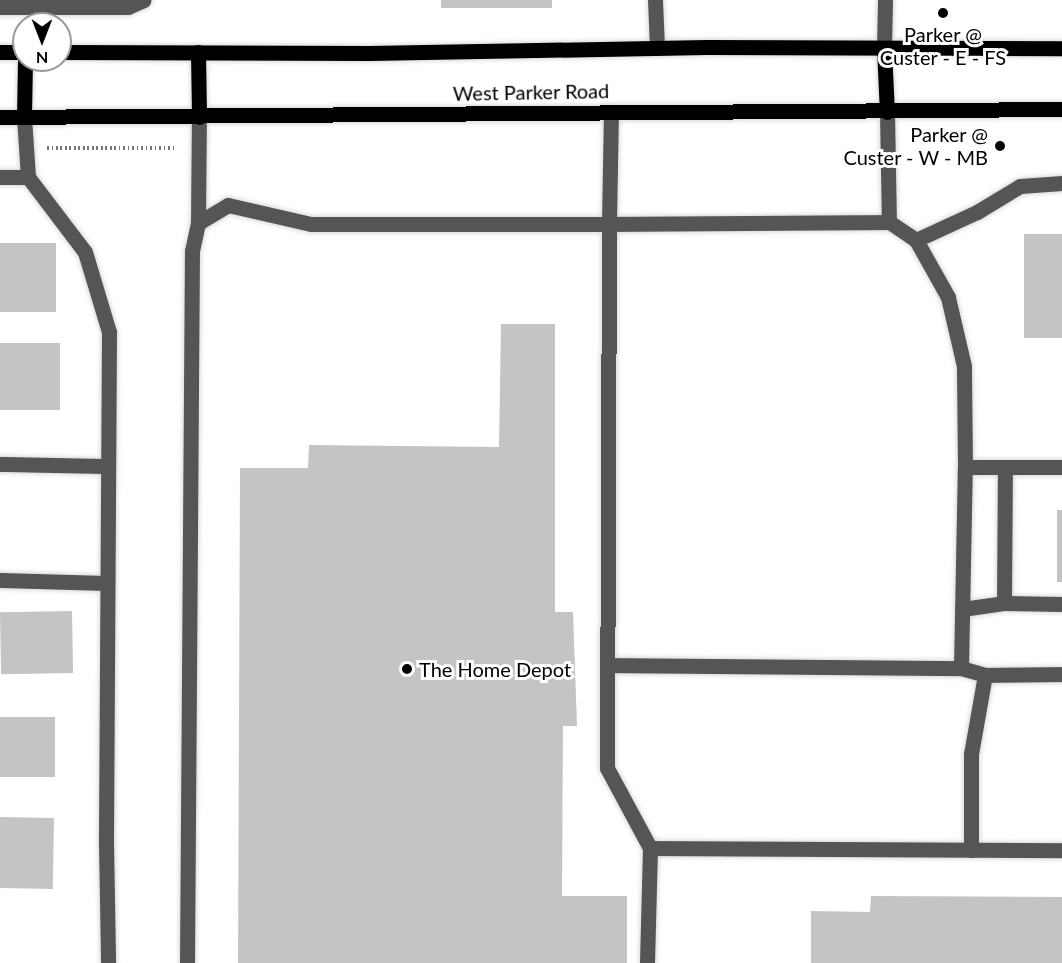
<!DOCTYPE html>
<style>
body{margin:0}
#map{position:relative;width:1062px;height:963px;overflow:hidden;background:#fff;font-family:Lato,sans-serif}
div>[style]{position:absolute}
.building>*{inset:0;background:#c4c4c4;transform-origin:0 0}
.path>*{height:4px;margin-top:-2px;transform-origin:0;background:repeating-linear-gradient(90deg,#777 0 1.5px,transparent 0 4.5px)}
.roads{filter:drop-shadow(0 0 2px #dbdbdb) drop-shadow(0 0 2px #dbdbdb)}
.minor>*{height:15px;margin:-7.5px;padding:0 7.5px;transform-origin:7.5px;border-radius:7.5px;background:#555}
.major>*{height:15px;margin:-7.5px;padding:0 7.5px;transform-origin:7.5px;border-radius:7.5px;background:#000}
.dots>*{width:16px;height:16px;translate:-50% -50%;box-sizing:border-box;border:3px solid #fff;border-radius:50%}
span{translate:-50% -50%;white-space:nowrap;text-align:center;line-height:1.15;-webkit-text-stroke:6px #fff;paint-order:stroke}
.poi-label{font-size:20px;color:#000}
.right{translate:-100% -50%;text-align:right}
.left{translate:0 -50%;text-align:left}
.street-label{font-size:20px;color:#000}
.north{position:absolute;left:12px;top:12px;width:60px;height:60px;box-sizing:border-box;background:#fff;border:2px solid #999;border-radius:50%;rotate:180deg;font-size:16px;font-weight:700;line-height:24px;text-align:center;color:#000}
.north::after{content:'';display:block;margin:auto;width:21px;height:27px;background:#000;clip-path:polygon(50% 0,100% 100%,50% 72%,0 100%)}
</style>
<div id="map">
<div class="building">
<i style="left:441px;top:0;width:111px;height:8px"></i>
<i style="left:1024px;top:234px;width:38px;height:104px"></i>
<i style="left:0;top:243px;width:56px;height:69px"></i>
<i style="clip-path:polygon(501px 324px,555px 324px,555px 612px,573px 612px,577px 726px,563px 726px,562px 896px,627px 896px,627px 963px,238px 963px,240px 468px,308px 468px,309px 445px,499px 447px)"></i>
<i style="left:0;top:343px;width:60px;height:67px"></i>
<i style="left:1057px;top:510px;width:5px;height:72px"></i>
<i style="left:72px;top:611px;width:62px;height:72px;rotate:89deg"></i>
<i style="left:0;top:717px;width:55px;height:60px"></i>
<i style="left:0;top:817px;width:54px;height:71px;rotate:1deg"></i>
<i style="clip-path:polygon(871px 896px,1062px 897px,1062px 963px,811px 963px,811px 911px,870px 912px)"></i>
</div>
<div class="path">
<i style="left:47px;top:148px;width:130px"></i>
</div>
<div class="roads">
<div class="minor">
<i style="left:655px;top:0;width:48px;rotate:87.6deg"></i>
<i style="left:0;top:7px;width:128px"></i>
<i style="left:128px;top:7px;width:17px;rotate:-24deg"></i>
<i style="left:884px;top:49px;width:49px;rotate:-88.8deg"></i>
<i style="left:887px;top:112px;width:110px;rotate:89deg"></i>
<i style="left:24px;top:117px;width:60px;rotate:86.2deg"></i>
<i style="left:28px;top:177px;width:94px;rotate:52.8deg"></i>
<i style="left:85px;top:252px;width:84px;rotate:73.3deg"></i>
<i style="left:109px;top:332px;width:511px;rotate:90.34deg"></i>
<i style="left:106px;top:843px;width:120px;rotate:89deg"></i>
<i style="left:0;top:177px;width:28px"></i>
<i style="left:198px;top:223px;width:35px;rotate:-31deg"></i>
<i style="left:228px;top:205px;width:85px;rotate:12.9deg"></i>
<i style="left:311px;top:224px;width:298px"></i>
<i style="left:609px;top:224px;width:544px;rotate:90.21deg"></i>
<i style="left:607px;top:768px;width:91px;rotate:61.7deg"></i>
<i style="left:650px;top:848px;width:115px;rotate:91.5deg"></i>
<i style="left:916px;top:240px;width:67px;rotate:-24.7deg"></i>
<i style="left:977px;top:212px;width:50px;rotate:-31.2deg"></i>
<i style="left:1020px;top:186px;width:42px;rotate:-4.1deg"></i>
<i style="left:0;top:464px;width:108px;rotate:1.1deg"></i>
<i style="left:965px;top:467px;width:97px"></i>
<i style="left:0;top:580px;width:107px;rotate:1.6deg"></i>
<i style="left:1004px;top:603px;width:58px;rotate:1deg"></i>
<i style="left:962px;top:609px;width:42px;rotate:-8.1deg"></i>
<i style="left:1004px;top:603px;width:135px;rotate:-89.6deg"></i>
<i style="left:607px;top:665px;width:354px;rotate:0.5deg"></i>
<i style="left:961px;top:668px;width:201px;rotate:-88.9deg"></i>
<i style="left:965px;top:467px;width:101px;rotate:-90.6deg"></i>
<i style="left:964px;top:366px;width:71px;rotate:-103.1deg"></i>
<i style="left:948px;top:297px;width:65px;rotate:-119.3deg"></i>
<i style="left:916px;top:240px;width:32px;rotate:-146deg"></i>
<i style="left:889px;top:222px;width:280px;rotate:179.6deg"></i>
<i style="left:609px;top:224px;width:112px;rotate:-89deg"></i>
<i style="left:961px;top:668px;width:25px;rotate:16deg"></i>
<i style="left:985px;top:675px;width:77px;rotate:-0.7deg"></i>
<i style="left:650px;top:848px;width:412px;rotate:0.3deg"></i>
<i style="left:971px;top:850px;width:96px;rotate:-90deg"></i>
<i style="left:971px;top:754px;width:80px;rotate:-80deg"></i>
<i style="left:187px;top:963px;width:712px;rotate:-89.6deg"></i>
<i style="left:192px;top:251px;width:29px;rotate:-78deg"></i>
<i style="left:198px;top:223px;width:106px;rotate:-89.5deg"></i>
</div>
<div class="major">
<i style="left:884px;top:49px;width:63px;rotate:87.3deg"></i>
<i style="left:0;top:52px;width:24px"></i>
<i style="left:60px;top:52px;width:309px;rotate:0.2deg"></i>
<i style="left:369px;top:53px;width:338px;rotate:-1deg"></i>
<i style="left:707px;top:47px;width:355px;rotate:0.2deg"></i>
<i style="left:198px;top:52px;width:65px;rotate:89.1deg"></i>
<i style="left:0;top:117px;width:1062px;rotate:-0.43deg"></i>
<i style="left:24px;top:117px;width:57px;rotate:-89deg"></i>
</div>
</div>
<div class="dots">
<i style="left:943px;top:13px;background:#000"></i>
<i style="left:1000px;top:146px;background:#000"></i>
<i style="left:407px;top:669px;background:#000"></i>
</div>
<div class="poi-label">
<span style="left:943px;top:46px">Parker @<br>Custer - E - FS</span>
<span class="right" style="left:988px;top:146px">Parker @<br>Custer - W - MB</span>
<span class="left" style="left:419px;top:669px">The Home Depot</span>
</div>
<div class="street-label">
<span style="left:531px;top:92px;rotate:-1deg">West Parker Road</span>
</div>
<div class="north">N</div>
</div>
